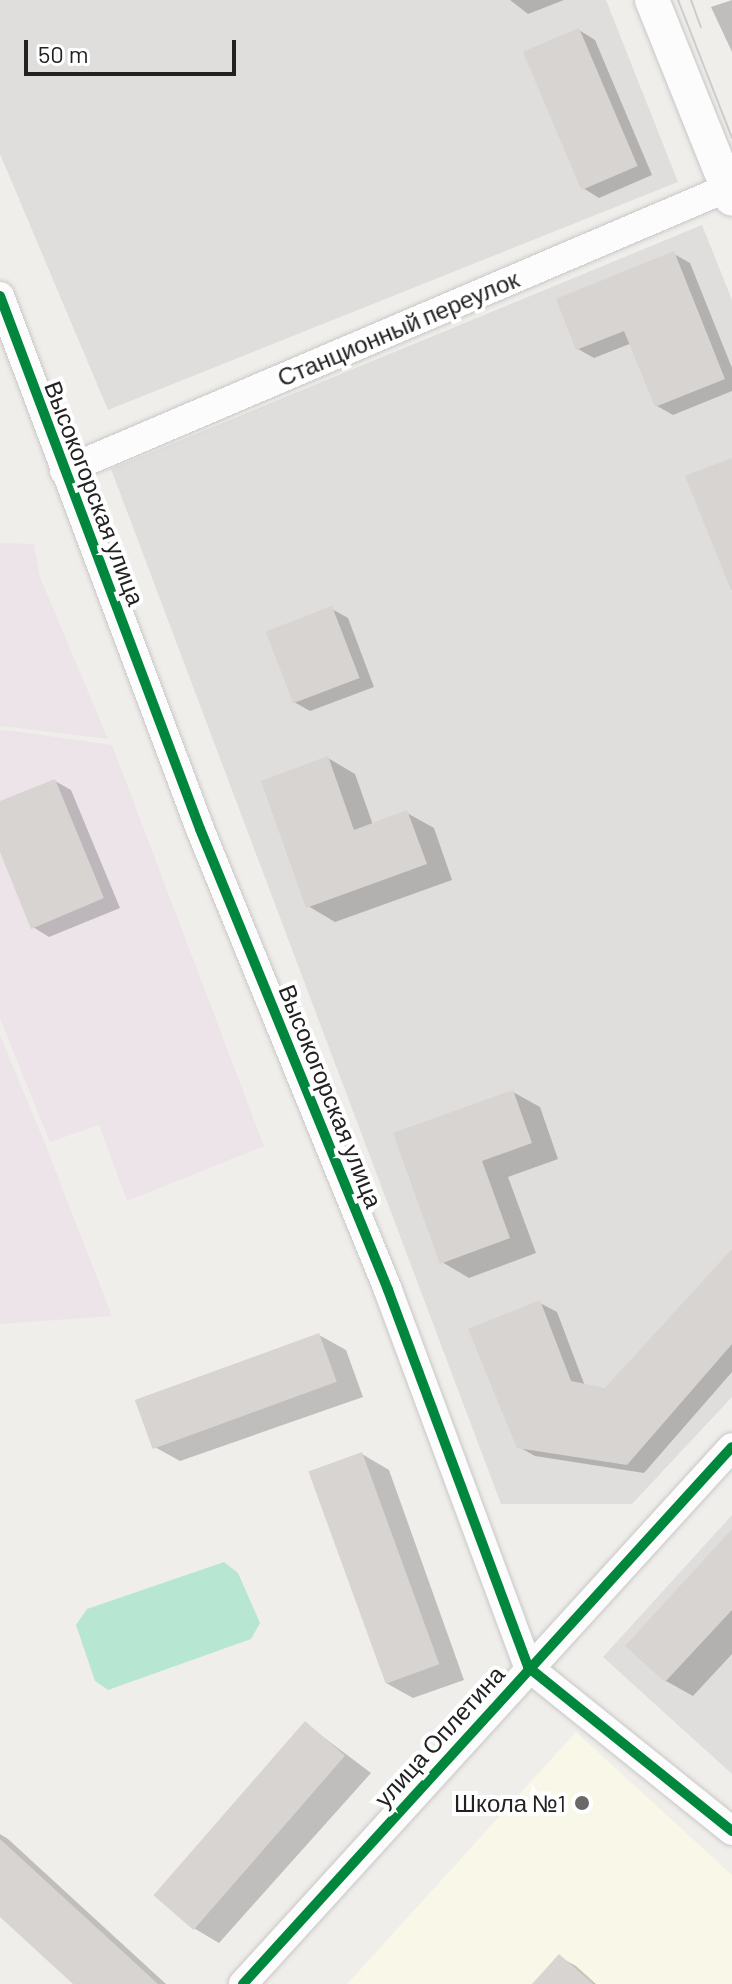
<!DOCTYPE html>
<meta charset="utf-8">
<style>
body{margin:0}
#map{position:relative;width:732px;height:1984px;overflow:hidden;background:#f0eeeb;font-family:Barlow,sans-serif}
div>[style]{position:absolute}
.residential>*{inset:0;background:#dfdedc}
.industrial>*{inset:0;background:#ede4e9}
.education>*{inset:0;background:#f8f7e8}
.pitch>*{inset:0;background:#b7e6d2}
.shadow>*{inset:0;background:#0003}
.building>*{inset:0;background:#d7d4d2;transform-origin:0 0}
.roads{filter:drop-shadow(0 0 2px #c9c8c7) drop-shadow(0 0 2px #c9c8c7)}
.minor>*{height:28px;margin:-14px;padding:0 14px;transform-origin:14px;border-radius:14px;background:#fdfcfc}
.tertiary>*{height:34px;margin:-17px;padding:0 17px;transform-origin:17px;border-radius:17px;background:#fdfcfc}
.tram>*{height:2px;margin:-1px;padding:0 1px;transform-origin:1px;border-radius:1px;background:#ccc}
.cycleway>*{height:10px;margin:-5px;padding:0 5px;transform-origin:5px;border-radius:5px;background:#00873e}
.dots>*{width:22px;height:22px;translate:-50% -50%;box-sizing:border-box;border:4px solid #fff;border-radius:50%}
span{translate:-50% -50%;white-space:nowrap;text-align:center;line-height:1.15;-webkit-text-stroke:8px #fff;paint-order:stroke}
.street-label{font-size:24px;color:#222}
.poi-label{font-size:24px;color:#222}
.right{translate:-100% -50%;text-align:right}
.scale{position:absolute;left:24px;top:40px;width:212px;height:36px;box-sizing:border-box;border:4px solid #222;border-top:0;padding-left:10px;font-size:24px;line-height:28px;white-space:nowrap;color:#222;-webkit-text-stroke:6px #fff;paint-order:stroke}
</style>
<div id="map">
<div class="residential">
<i style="clip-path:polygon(0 0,606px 0,678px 182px,108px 410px,0 154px)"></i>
<i style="clip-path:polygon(702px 225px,732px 300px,732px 1397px,632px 1504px,501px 1504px,111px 469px)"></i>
<i style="clip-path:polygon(732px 1515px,732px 1774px,603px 1657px)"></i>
</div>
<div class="industrial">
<i style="clip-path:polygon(0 543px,34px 544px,40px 577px,108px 739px,0 726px)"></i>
<i style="clip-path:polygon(7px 730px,112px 745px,264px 1146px,127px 1201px,99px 1125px,50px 1142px,0 1019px,0 731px)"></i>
<i style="clip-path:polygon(0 1035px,46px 1146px,112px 1316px,0 1324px)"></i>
</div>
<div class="education">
<i style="clip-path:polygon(576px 1732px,732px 1875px,732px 1984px,347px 1984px)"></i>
</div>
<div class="pitch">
<i style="clip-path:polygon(224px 1562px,238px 1573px,260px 1623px,251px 1639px,108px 1690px,95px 1681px,76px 1625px,87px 1609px)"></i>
</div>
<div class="shadow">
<i style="clip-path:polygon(510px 0,564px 0,528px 14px)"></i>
<i style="clip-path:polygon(732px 0,732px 52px,711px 7px)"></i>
<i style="clip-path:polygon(579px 30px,595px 40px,652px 175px,599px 198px,583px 188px)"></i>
<i style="clip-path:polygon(674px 254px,690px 263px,732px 368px,732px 391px,673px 415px,657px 406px,632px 343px,594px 358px,578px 349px)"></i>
<i style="clip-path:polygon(332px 609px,348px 618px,374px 687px,310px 711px,294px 702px)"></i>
<i style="clip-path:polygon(328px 758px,355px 774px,373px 825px,407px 813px,434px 828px,452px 880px,335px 922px,308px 906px)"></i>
<i style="clip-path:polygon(55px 781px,71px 790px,120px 908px,49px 937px,33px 927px,0 847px,0 804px)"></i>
<i style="clip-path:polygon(513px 1092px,540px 1107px,558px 1159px,508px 1177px,536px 1253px,469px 1278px,442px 1262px,396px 1134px)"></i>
<i style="clip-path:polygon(732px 1254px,732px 1372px,644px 1473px,535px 1456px,519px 1447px,540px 1303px,557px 1312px,585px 1386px,606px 1391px)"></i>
<i style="clip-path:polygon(319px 1335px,346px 1350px,363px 1397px,180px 1461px,153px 1446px)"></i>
<i style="clip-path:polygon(362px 1454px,389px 1470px,464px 1680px,413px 1698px,386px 1683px)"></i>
<i style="clip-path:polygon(732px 1532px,732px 1654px,693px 1696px,666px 1681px,628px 1645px)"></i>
<i style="clip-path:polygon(306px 1724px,371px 1773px,219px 1943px,192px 1927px)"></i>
<i style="clip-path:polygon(0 1834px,8px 1839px,166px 1984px,76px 1984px,0 1914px)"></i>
<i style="clip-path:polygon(560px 1957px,576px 1966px,596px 1984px,535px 1984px)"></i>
</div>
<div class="building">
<i style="left:579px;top:28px;width:150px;height:61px;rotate:67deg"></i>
<i style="clip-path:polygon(674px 251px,725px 379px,655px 407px,624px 331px,576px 350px,556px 299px)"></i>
<i style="clip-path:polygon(732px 458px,732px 590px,731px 590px,685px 476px)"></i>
<i style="left:332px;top:606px;width:77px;height:71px;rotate:69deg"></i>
<i style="clip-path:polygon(328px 756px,354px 830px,407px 810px,427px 864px,306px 908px,261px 781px)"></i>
<i style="clip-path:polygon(55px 779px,104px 898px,31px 929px,0 852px,0 801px)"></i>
<i style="clip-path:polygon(513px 1090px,532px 1143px,482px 1161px,510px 1238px,440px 1264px,393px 1133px)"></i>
<i style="clip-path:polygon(732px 1249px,732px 1344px,627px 1465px,517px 1448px,468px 1329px,540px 1300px,571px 1381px,605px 1388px)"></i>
<i style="left:319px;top:1333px;width:52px;height:196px;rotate:70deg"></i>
<i style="left:362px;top:1452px;width:226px;height:57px;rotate:70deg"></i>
<i style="clip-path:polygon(732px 1529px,732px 1610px,665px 1682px,625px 1646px)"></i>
<i style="left:305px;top:1721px;width:53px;height:231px;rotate:41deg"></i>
<i style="clip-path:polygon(0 1839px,158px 1984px,73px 1984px,0 1917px)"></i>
<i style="clip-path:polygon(559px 1954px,593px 1984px,532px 1984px)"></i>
</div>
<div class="roads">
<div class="minor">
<i style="left:0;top:296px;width:569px;rotate:69.43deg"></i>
<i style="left:200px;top:829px;width:498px;rotate:67.8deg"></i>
<i style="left:388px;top:1290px;width:402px;rotate:69.6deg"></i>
<i style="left:528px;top:1667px;width:262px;rotate:38.8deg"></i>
<i style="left:64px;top:471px;width:726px;rotate:-23.11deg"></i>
<i style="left:243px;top:1984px;width:726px;rotate:-47.68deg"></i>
</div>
<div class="tertiary">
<i style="left:652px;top:0;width:214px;rotate:68.1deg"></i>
</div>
</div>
<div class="tram">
<i style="left:678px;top:0;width:148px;rotate:68.6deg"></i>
<i style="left:691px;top:0;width:29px;rotate:70deg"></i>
</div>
<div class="cycleway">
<i style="left:0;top:296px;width:569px;rotate:69.43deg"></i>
<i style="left:200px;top:829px;width:498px;rotate:67.8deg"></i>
<i style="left:388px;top:1290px;width:402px;rotate:69.6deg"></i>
<i style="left:528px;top:1667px;width:262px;rotate:38.8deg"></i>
<i style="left:243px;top:1984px;width:726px;rotate:-47.68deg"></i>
</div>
<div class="dots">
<i style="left:582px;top:1803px;background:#6a6968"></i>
</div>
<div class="street-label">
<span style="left:398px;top:328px;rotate:-23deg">Станционный переулок</span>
<span style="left:95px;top:493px;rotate:69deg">Высокогорская улица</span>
<span style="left:331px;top:1096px;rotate:68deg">Высокогорская улица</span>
<span style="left:439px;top:1736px;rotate:-48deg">улица Оплетина</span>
</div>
<div class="poi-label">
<span class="right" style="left:566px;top:1803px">Школа №1</span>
</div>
<div class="scale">50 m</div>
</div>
